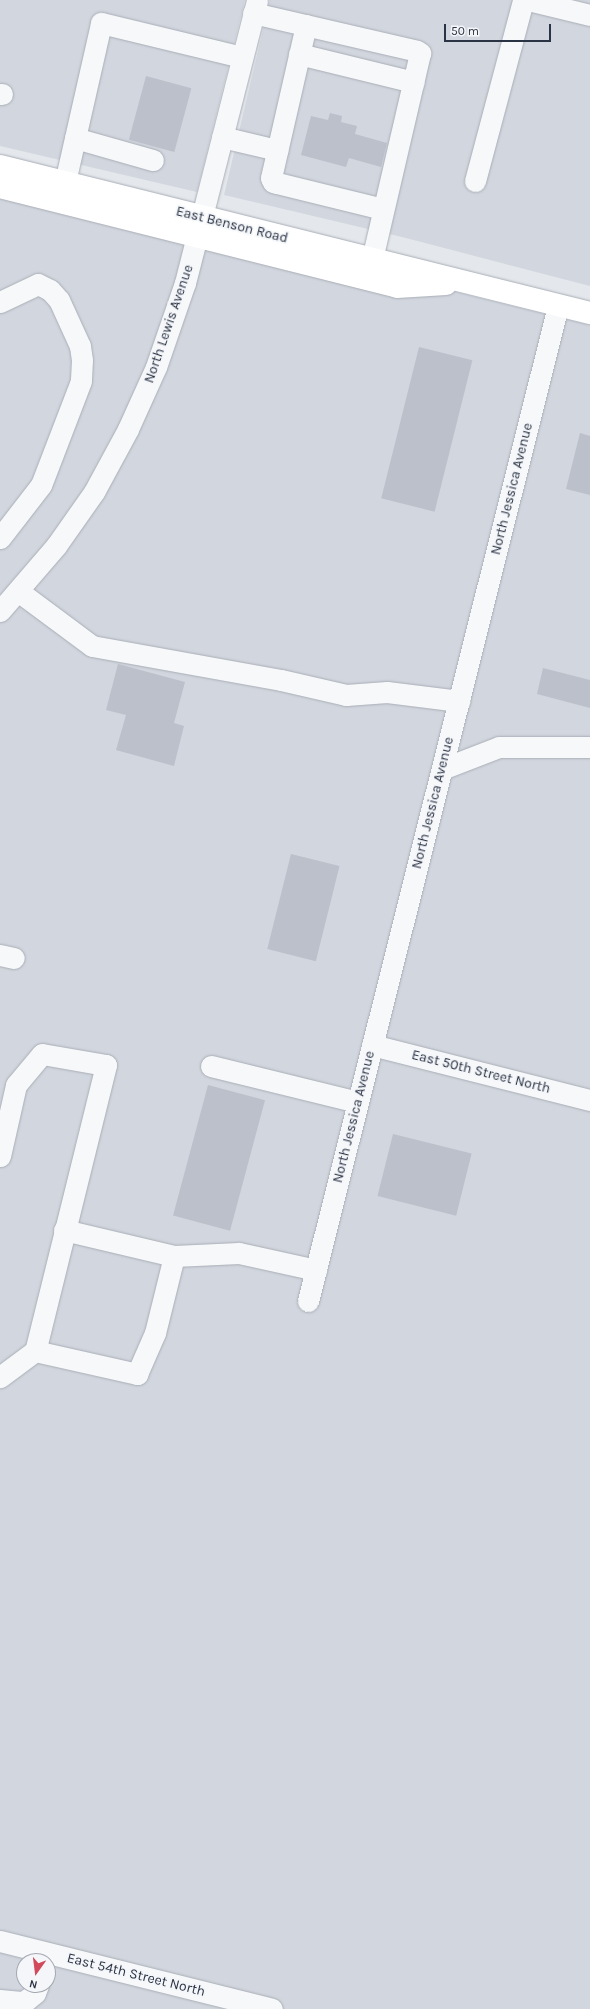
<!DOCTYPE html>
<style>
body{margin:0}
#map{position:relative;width:590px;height:2009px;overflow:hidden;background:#e4e7ec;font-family:Karla,sans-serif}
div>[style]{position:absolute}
.built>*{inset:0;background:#d2d6de}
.building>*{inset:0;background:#bbc0ca;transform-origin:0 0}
.roads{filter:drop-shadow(0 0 1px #a9aeb7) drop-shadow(0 0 1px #a9aeb7)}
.minor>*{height:21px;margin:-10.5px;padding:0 10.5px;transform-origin:10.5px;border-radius:10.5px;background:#f7f8fa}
.major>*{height:22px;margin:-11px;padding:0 11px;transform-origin:11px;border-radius:11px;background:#fff}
span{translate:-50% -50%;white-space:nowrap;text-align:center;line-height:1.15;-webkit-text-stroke:3.5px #f4f6f9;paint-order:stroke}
.street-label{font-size:14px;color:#2b3445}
.north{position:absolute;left:16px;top:1953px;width:40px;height:40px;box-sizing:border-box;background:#f4f6f9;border:1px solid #a4a8b1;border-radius:50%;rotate:194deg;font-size:11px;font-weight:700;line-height:16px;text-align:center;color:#2b3445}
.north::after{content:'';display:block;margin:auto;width:14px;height:18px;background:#d1495b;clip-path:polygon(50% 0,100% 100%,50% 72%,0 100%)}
.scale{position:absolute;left:444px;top:24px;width:107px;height:18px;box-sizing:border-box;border:2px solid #2b3445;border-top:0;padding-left:5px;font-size:12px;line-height:14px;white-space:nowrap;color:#2b3445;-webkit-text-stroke:3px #f4f6f9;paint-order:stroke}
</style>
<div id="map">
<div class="built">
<i style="clip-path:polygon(0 0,245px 0,197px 192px,0 146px)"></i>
<i style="clip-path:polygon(270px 0,590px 0,590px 286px,402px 237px,224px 195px)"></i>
<i style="clip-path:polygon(evenodd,0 176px,257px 243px,590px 325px,590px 2009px,0 2009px,0 176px,24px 1961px,48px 1961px,48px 1985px,24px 1985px,24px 1961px)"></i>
</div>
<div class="building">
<i style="left:146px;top:76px;width:47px;height:66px;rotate:15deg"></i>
<i style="clip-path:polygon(330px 113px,342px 116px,341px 122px,357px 126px,355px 134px,387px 143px,381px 167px,349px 158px,346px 167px,301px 155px,311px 116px,328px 120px)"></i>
<i style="left:419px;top:347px;width:55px;height:156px;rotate:14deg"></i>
<i style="clip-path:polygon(580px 433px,590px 436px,590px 495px,566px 489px)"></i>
<i style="clip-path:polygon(118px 664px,185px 682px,174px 723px,184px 726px,174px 766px,116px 750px,126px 715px,106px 710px)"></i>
<i style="clip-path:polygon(543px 668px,590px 680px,590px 708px,537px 694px)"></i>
<i style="left:291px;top:854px;width:50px;height:98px;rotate:14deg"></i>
<i style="left:208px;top:1085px;width:59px;height:135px;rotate:15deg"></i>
<i style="left:393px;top:1134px;width:81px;height:64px;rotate:14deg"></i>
</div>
<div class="roads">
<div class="minor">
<i style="left:528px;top:0;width:64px;rotate:13.6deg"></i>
<i style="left:253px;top:13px;width:168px;rotate:13deg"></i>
<i style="left:417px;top:51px;width:4px;rotate:34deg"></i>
<i style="left:420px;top:53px;width:212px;rotate:103.1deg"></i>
<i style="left:306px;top:25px;width:157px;rotate:102.9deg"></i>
<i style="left:271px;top:178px;width:4px;rotate:63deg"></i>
<i style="left:273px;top:182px;width:4px;rotate:14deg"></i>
<i style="left:277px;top:183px;width:109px;rotate:13.8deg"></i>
<i style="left:299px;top:54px;width:118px;rotate:13.7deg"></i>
<i style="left:0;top:94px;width:2px"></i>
<i style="left:222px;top:137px;width:57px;rotate:13.3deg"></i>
<i style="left:75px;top:138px;width:81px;rotate:15.8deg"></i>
<i style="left:475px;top:181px;width:187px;rotate:-75.1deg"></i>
<i style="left:65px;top:182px;width:163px;rotate:-77.2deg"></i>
<i style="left:101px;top:23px;width:145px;rotate:13.6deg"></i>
<i style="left:0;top:302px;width:42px;rotate:-25.3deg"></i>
<i style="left:38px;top:284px;width:13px;rotate:27deg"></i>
<i style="left:50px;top:290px;width:13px;rotate:48deg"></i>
<i style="left:59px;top:300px;width:51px;rotate:65.5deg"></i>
<i style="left:80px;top:346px;width:14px;rotate:82deg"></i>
<i style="left:82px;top:360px;width:21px;rotate:93deg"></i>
<i style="left:81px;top:381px;width:111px;rotate:111deg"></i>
<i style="left:41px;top:485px;width:67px;rotate:127.7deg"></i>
<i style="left:18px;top:591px;width:92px;rotate:36.6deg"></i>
<i style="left:92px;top:646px;width:192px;rotate:10.2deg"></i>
<i style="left:281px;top:680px;width:67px;rotate:13deg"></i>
<i style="left:346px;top:695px;width:41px;rotate:-4.2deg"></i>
<i style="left:387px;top:692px;width:73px;rotate:7.1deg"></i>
<i style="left:0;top:611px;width:86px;rotate:-49.3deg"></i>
<i style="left:56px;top:546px;width:66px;rotate:-54.9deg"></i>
<i style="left:94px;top:492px;width:72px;rotate:-61.6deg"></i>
<i style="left:128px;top:429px;width:68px;rotate:-65.7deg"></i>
<i style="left:156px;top:367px;width:89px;rotate:-71deg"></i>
<i style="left:185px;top:283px;width:292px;rotate:-75.7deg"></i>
<i style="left:442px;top:769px;width:61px;rotate:-21.1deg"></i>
<i style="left:499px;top:747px;width:91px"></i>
<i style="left:0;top:955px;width:14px;rotate:12deg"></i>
<i style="left:372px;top:1045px;width:225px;rotate:14.2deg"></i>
<i style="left:211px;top:1066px;width:151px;rotate:13.8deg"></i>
<i style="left:0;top:1156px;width:73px;rotate:-77.3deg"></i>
<i style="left:16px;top:1085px;width:40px;rotate:-50deg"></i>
<i style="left:42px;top:1054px;width:65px;rotate:9.8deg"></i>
<i style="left:106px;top:1065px;width:295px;rotate:103.9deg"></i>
<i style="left:35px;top:1351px;width:44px;rotate:143.4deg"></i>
<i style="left:64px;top:1230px;width:113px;rotate:13.3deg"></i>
<i style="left:308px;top:1301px;width:1026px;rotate:-75.9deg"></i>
<i style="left:35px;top:1351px;width:105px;rotate:12.7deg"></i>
<i style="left:137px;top:1374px;width:45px;rotate:-66.3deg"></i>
<i style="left:155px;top:1333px;width:79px;rotate:-76.1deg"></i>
<i style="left:174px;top:1256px;width:65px;rotate:-2.6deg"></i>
<i style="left:239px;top:1253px;width:79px;rotate:12.4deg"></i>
<i style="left:0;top:1941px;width:280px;rotate:14deg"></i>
<i style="left:0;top:2000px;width:24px;rotate:5deg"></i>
<i style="left:24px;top:2002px;width:14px;rotate:-39deg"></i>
<i style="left:35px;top:1993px;width:9px;rotate:-69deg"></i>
</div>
<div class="major">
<i style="left:0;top:166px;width:608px;rotate:13.99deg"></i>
<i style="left:0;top:187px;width:409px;rotate:14.1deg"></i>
<i style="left:397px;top:287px;width:49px;rotate:-3.5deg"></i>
</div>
</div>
<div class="street-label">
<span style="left:232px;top:225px;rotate:14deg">East Benson Road</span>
<span style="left:169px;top:324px;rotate:-71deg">North Lewis Avenue</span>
<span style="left:512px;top:489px;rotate:-76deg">North Jessica Avenue</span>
<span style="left:433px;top:803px;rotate:-76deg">North Jessica Avenue</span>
<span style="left:481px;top:1072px;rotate:14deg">East 50th Street North</span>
<span style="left:354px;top:1117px;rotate:-76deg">North Jessica Avenue</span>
<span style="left:136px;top:1975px;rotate:14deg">East 54th Street North</span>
</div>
<div class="north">N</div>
<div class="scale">50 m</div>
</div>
